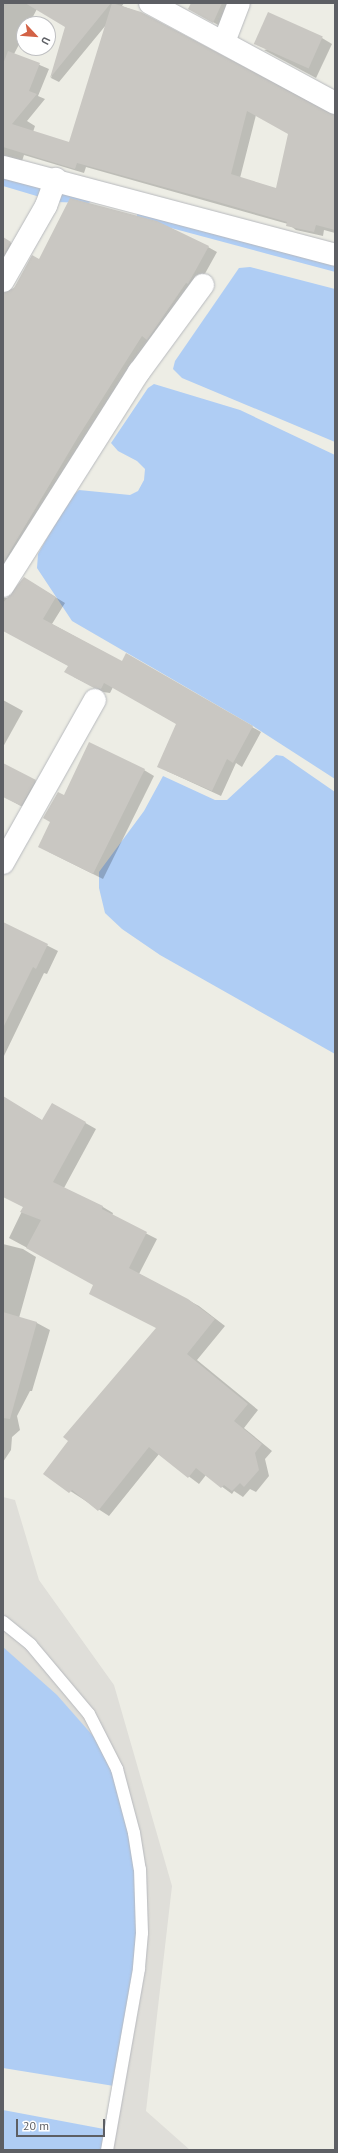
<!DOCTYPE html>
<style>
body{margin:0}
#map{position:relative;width:338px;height:2153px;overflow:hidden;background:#edede5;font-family:"PT Sans",sans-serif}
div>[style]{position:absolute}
.industrial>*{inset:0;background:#dfded9}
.water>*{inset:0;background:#afcdf4}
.pier>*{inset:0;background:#edede5}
.shadow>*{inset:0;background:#0003}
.stream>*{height:9px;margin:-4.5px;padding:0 4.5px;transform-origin:4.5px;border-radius:4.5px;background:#afcdf4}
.building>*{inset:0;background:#c9c7c2;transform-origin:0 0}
.roads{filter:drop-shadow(0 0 1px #b7b9bd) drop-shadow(0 0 1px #b7b9bd)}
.service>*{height:12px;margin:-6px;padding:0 6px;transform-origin:6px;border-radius:6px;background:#fff}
.minor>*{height:22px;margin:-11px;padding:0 11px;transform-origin:11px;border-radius:11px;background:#fff}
span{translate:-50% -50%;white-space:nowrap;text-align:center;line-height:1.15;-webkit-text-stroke:3px #fff;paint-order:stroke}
.frame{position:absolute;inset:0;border:4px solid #5d5f64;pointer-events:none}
.north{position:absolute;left:16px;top:16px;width:40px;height:40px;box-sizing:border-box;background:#fff;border:1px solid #bebfc1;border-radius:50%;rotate:116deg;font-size:11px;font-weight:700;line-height:16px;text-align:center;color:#5d5f64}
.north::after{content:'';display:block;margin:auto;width:14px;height:18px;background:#d36246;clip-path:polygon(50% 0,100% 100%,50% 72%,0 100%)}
.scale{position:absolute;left:16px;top:2119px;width:89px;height:18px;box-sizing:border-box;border:2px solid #5d5f64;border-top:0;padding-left:5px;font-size:12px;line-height:14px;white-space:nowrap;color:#5d5f64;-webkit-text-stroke:3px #fff;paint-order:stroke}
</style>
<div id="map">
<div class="industrial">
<i style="clip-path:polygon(3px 1497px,15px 1500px,39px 1580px,114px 1685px,172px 1886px,146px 2111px,190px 2150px,3px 2150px)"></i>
</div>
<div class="water">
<i style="clip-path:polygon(250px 267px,335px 289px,335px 442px,182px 378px,173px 369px,175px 361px,239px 268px)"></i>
<i style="clip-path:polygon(154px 384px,240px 410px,335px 455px,335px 779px,253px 726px,72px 621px,37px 568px,38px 554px,69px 499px,79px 490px,130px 495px,138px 491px,144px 480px,145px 469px,137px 461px,118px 451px,111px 443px,148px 388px)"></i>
<i style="clip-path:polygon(276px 755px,283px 756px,335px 792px,335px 1054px,160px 955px,122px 929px,105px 913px,99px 888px,99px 872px,144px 811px,163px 776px,215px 800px,227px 800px)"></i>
<i style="clip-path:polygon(3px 1647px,57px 1695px,94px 1737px,122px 1792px,135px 1855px,140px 1920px,133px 1985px,102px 2150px,3px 2150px)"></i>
</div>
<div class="pier">
<i style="clip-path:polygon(3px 2068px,114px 2086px,104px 2129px,3px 2110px)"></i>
</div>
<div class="shadow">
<i style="clip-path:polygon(evenodd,3px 3px,124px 3px,122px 6px,141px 13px,329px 115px,335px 115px,335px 233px,324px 230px,323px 236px,296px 230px,288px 224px,86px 167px,84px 173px,24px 155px,22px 161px,3px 158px,3px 3px,37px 9px,66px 26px,51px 78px,59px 82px,106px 25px,70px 143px,33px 132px,35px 126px,27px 121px,45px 99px,38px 96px,49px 69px,14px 54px,24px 35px,24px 24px,29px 24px,37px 9px,3px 3px,256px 115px,290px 134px,277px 189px,240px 178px,256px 115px)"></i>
<i style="clip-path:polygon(192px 3px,233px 3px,222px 27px,198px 14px)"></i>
<i style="clip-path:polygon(322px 38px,332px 44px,316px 78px,264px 50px)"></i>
<i style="clip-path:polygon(3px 238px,19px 248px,3px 279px)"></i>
<i style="clip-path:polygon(208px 247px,217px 252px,197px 288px,3px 585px,3px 294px,14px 288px,39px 260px)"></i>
<i style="clip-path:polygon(24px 578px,65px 603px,52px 624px,122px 662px,127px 655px,261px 732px,242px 767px,236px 763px,221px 796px,167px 771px,177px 724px,113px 687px,110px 693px,103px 692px,74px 677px,69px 666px,3px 630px,3px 598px,9px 598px)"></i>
<i style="clip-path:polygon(3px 700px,23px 711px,3px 747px)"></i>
<i style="clip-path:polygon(3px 764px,44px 786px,30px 811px,3px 796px)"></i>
<i style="clip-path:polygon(144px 770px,154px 776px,103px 879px,49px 852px)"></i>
<i style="clip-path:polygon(3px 923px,58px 951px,47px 974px,44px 973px,3px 1058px)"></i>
<i style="clip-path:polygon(3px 1097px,43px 1121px,52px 1104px,96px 1129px,64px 1188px,103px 1207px,113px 1213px,112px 1216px,157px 1239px,139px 1274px,199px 1306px,225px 1326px,197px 1360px,258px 1410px,244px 1428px,272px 1451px,265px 1459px,269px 1476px,256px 1492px,250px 1489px,243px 1497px,234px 1491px,232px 1494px,206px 1475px,199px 1484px,159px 1454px,109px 1516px,44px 1474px,157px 1328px,94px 1284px,9px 1238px,24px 1207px,3px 1196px)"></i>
<i style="clip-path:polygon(3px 1244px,23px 1249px,36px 1257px,19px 1318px,37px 1323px,50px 1330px,32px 1391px,30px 1391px,17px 1416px,20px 1430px,12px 1437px,11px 1450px,3px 1462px)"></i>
</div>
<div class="stream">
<i style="left:3px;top:181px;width:56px;rotate:16.5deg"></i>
<i style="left:57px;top:197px;width:30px;rotate:2deg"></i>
<i style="left:141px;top:215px;width:201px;rotate:15deg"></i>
</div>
<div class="building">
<i style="clip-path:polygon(25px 3px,111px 3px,50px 78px,65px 27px)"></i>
<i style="clip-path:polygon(evenodd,112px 3px,141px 12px,335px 115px,335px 230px,316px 225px,314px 232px,286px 226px,287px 222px,218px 202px,77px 163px,75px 169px,3px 147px,3px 64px,8px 51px,40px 63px,29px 91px,37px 94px,12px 124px,69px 142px,112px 3px,247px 111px,288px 134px,276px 188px,231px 174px,247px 111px)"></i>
<i style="clip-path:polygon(191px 3px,222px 3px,213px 23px,188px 9px)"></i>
<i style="left:268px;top:12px;width:60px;height:35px;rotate:24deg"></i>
<i style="clip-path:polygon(70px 198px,157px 221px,209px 246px,188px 284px,186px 283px,147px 340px,142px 336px,78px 437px,3px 563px,3px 293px,14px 288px,32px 255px,39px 259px)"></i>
<i style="clip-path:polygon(3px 237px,11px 242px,3px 256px)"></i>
<i style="clip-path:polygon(24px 577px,56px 597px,43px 619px,122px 661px,126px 653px,253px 726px,233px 763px,227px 759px,212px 791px,157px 767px,176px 724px,104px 683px,101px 689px,94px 688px,64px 672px,68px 666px,3px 631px,3px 603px)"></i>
<i style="clip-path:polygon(89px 742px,145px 769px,93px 874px,38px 847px,50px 822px,43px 818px,58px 792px,64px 795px)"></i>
<i style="clip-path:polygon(3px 763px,36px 780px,21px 806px,3px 797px)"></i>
<i style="clip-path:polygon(3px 922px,48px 944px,36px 969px,33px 967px,3px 1028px)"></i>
<i style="clip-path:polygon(3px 1096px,42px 1120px,52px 1103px,86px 1122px,53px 1182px,103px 1206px,102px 1209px,147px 1232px,129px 1268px,188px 1299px,215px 1319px,187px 1354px,248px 1404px,234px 1421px,262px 1444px,255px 1453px,259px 1470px,244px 1487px,240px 1483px,232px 1491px,224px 1485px,221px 1488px,196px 1468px,188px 1478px,149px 1447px,98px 1511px,72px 1490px,69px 1493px,43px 1474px,68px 1441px,63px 1437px,156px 1328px,89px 1294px,93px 1285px,26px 1248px,41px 1220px,20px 1212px,23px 1207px,3px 1197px)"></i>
<i style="clip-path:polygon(3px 1312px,37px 1322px,10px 1419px,3px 1418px)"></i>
</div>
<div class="roads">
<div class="service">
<i style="left:3px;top:1622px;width:36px;rotate:39deg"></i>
<i style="left:31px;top:1645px;width:90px;rotate:50deg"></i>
<i style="left:89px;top:1714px;width:62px;rotate:63deg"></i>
<i style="left:117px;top:1769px;width:66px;rotate:75.1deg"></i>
<i style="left:134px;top:1833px;width:36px;rotate:81deg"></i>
<i style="left:140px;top:1869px;width:64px;rotate:88.2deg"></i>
<i style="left:142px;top:1933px;width:36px;rotate:95deg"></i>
<i style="left:139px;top:1969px;width:184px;rotate:100deg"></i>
</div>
<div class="minor">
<i style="left:150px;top:3px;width:210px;rotate:28.4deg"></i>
<i style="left:224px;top:42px;width:42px;rotate:-69deg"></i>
<i style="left:3px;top:167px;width:343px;rotate:14.8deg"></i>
<i style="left:3px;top:281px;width:86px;rotate:-60.2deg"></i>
<i style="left:46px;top:206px;width:29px;rotate:-70deg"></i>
<i style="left:3px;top:586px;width:254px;rotate:-57.6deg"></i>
<i style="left:139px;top:372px;width:108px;rotate:-53.7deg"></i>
<i style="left:3px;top:863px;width:187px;rotate:-60.6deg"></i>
</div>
</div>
<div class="frame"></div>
<div class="north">U</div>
<div class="scale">20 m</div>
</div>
